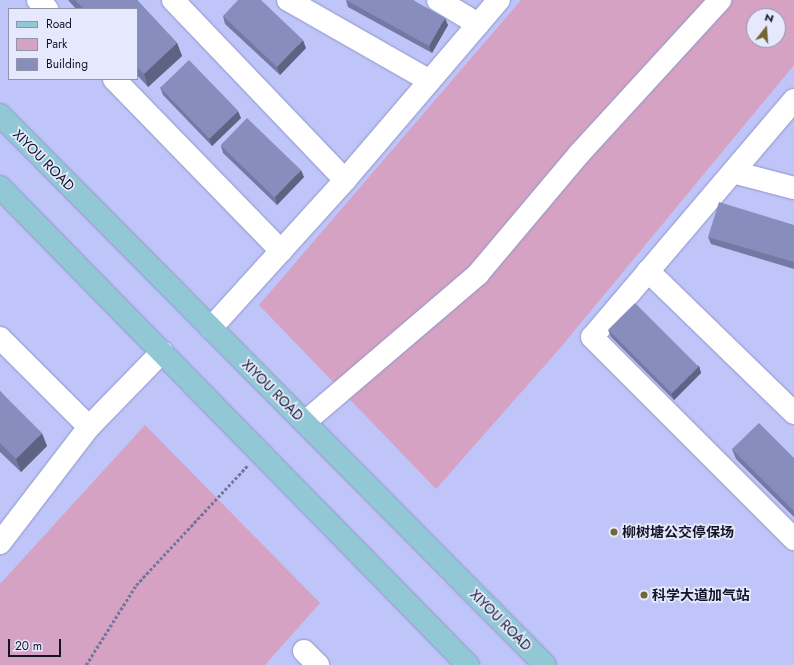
<!DOCTYPE html>
<meta charset="utf-8">
<style>
body{margin:0}
#map{position:relative;width:794px;height:665px;overflow:hidden;background:#bfc5f9;font-family:Jost,"Noto Sans SC",sans-serif}
div>[style]{position:absolute}
.green>*{inset:0;background:#d5a2c4}
.path>*{height:2.5px;margin-top:-1.25px;transform-origin:0;background:repeating-linear-gradient(90deg,#73779c 0 3px,transparent 0 5px)}
.roads{filter:drop-shadow(0 0 1px #9096c7) drop-shadow(0 0 1px #9096c7)}
.minor>*{height:22px;margin:-11px;padding:0 11px;transform-origin:11px;border-radius:11px;background:#fff}
.major>*{height:22px;margin:-11px;padding:0 11px;transform-origin:11px;border-radius:11px;background:#92c7d6}
.wall>*{inset:0;background:#7479a3}
.shaded-wall>*{inset:0;background:#5e6384}
.building>*{inset:0;background:#878dbd;transform-origin:0 0}
.dots>*{width:11px;height:11px;translate:-50% -50%;box-sizing:border-box;border:2px solid #e6e9fe;border-radius:50%}
span{translate:-50% -50%;white-space:nowrap;text-align:center;line-height:1.15;-webkit-text-stroke:3.5px #e6e9fe;paint-order:stroke}
.street-label{font-size:14px;color:#131426}
.poi-label{font-size:14px;color:#131426;font-weight:700}
.left{translate:0 -50%;text-align:left}
.legend{position:absolute;left:8px;top:8px;width:130px;height:72px;box-sizing:border-box;background:#e6e9fe;border:1px solid #9294a8;margin:0;padding:5px 7px;list-style:none;font-size:12px;color:#131426}
.legend li{display:flex;align-items:center;gap:8px;height:20px}
.legend b{width:20px;border:1px solid #9294a8}
.north{position:absolute;left:746px;top:8px;width:40px;height:40px;box-sizing:border-box;background:#e6e9fe;border:1px solid #9294a8;border-radius:50%;rotate:17deg;font-size:11px;font-weight:700;line-height:16px;text-align:center;color:#131426}
.north::after{content:'';display:block;margin:auto;width:14px;height:18px;background:#716734;clip-path:polygon(50% 0,100% 100%,50% 72%,0 100%)}
.scale{position:absolute;left:8px;top:639px;width:53px;height:18px;box-sizing:border-box;border:2px solid #131426;border-top:0;padding-left:5px;font-size:12px;line-height:14px;white-space:nowrap;color:#131426;-webkit-text-stroke:3px #e6e9fe;paint-order:stroke}
</style>
<div id="map">
<div class="green">
<i style="clip-path:polygon(evenodd,521px 0,794px 0,794px 65px,561px 347px,436px 489px,259px 305px,521px 0,754px 16px,778px 16px,778px 40px,754px 40px,754px 16px)"></i>
<i style="clip-path:polygon(145px 425px,320px 603px,265px 665px,0 665px,0 584px)"></i>
</div>
<div class="path">
<i style="left:86px;top:665px;width:94px;rotate:-58deg"></i>
<i style="left:136px;top:585px;width:163px;rotate:-47deg"></i>
</div>
<div class="roads">
<div class="minor">
<i style="left:38px;top:0;width:13px;rotate:45deg"></i>
<i style="left:173px;top:0;width:249px;rotate:46.3deg"></i>
<i style="left:288px;top:0;width:163px;rotate:29.7deg"></i>
<i style="left:438px;top:0;width:47px;rotate:31deg"></i>
<i style="left:114px;top:79px;width:240px;rotate:45.8deg"></i>
<i style="left:794px;top:100px;width:311px;rotate:130.4deg"></i>
<i style="left:592px;top:337px;width:286px;rotate:45deg"></i>
<i style="left:733px;top:172px;width:63px;rotate:14.7deg"></i>
<i style="left:648px;top:271px;width:204px;rotate:44.2deg"></i>
<i style="left:211px;top:328px;width:200px;rotate:-47.8deg"></i>
<i style="left:345px;top:180px;width:237px;rotate:-49.5deg"></i>
<i style="left:0;top:338px;width:126px;rotate:45deg"></i>
<i style="left:305px;top:422px;width:228px;rotate:-40.5deg"></i>
<i style="left:478px;top:274px;width:157px;rotate:-49.9deg"></i>
<i style="left:579px;top:154px;width:209px;rotate:-47.5deg"></i>
<i style="left:0;top:543px;width:146px;rotate:-52.5deg"></i>
<i style="left:89px;top:427px;width:105px;rotate:-45.8deg"></i>
<i style="left:304px;top:651px;width:20px;rotate:45deg"></i>
</div>
<div class="major">
<i style="left:0;top:115px;width:774px;rotate:45.26deg"></i>
<i style="left:0;top:187px;width:669px;rotate:45.61deg"></i>
</div>
</div>
<div class="wall">
<i style="clip-path:polygon(68px 0,137px 0,177px 43px,182px 56px,148px 87px,137px 75px,137px 9px,76px 9px)"></i>
<i style="clip-path:polygon(346px 0,413px 0,448px 25px,432px 53px,348px 7px)"></i>
<i style="clip-path:polygon(223px 16px,306px 48px,280px 75px,225px 24px)"></i>
<i style="clip-path:polygon(160px 87px,241px 118px,212px 146px,163px 95px)"></i>
<i style="clip-path:polygon(221px 146px,304px 177px,277px 205px,223px 153px)"></i>
<i style="clip-path:polygon(794px 225px,794px 269px,711px 244px,708px 237px)"></i>
<i style="clip-path:polygon(608px 330px,699px 366px,701px 373px,674px 400px,611px 337px)"></i>
<i style="clip-path:polygon(0 391px,47px 446px,21px 472px,0 452px)"></i>
<i style="clip-path:polygon(732px 449px,794px 458px,794px 517px,736px 459px)"></i>
</div>
<div class="shaded-wall">
<i style="clip-path:polygon(445px 18px,448px 25px,432px 53px,429px 46px)"></i>
<i style="clip-path:polygon(303px 40px,306px 48px,280px 75px,277px 67px)"></i>
<i style="clip-path:polygon(177px 43px,182px 56px,148px 87px,144px 74px)"></i>
<i style="clip-path:polygon(238px 111px,241px 118px,212px 146px,209px 138px)"></i>
<i style="clip-path:polygon(301px 170px,304px 177px,277px 205px,275px 197px)"></i>
<i style="clip-path:polygon(699px 366px,701px 373px,674px 400px,671px 393px)"></i>
<i style="clip-path:polygon(42px 433px,47px 446px,21px 472px,16px 459px)"></i>
</div>
<div class="building">
<i style="clip-path:polygon(75px 0,137px 0,177px 43px,144px 74px,137px 67px,137px 9px,84px 9px)"></i>
<i style="clip-path:polygon(238px 0,261px 0,303px 40px,277px 67px,223px 16px)"></i>
<i style="clip-path:polygon(346px 0,413px 0,445px 18px,429px 46px)"></i>
<i style="left:189px;top:60px;width:71px;height:40px;rotate:46deg"></i>
<i style="left:247px;top:118px;width:75px;height:38px;rotate:44deg"></i>
<i style="clip-path:polygon(719px 202px,794px 225px,794px 262px,708px 237px)"></i>
<i style="left:635px;top:303px;width:90px;height:38px;rotate:45deg"></i>
<i style="clip-path:polygon(0 391px,42px 433px,16px 459px,0 443px)"></i>
<i style="clip-path:polygon(759px 423px,794px 458px,794px 511px,732px 449px)"></i>
</div>
<div class="dots">
<i style="left:614px;top:532px;background:#716734"></i>
<i style="left:644px;top:595px;background:#716734"></i>
</div>
<div class="street-label">
<span style="left:44px;top:160px;rotate:45deg">XIYOU ROAD</span>
<span style="left:273px;top:390px;rotate:45deg">XIYOU ROAD</span>
<span style="left:501px;top:620px;rotate:45deg">XIYOU ROAD</span>
</div>
<div class="poi-label">
<span class="left" style="left:622px;top:532px">柳树塘公交停保场</span>
<span class="left" style="left:652px;top:595px">科学大道加气站</span>
</div>
<ul class="legend">
<li><b style="height:5px;background:#92c7d6"></b>Road</li>
<li><b style="height:11px;background:#d5a2c4"></b>Park</li>
<li><b style="height:11px;background:#878dbd"></b>Building</li>
</ul>
<div class="north">N</div>
<div class="scale">20 m</div>
</div>
